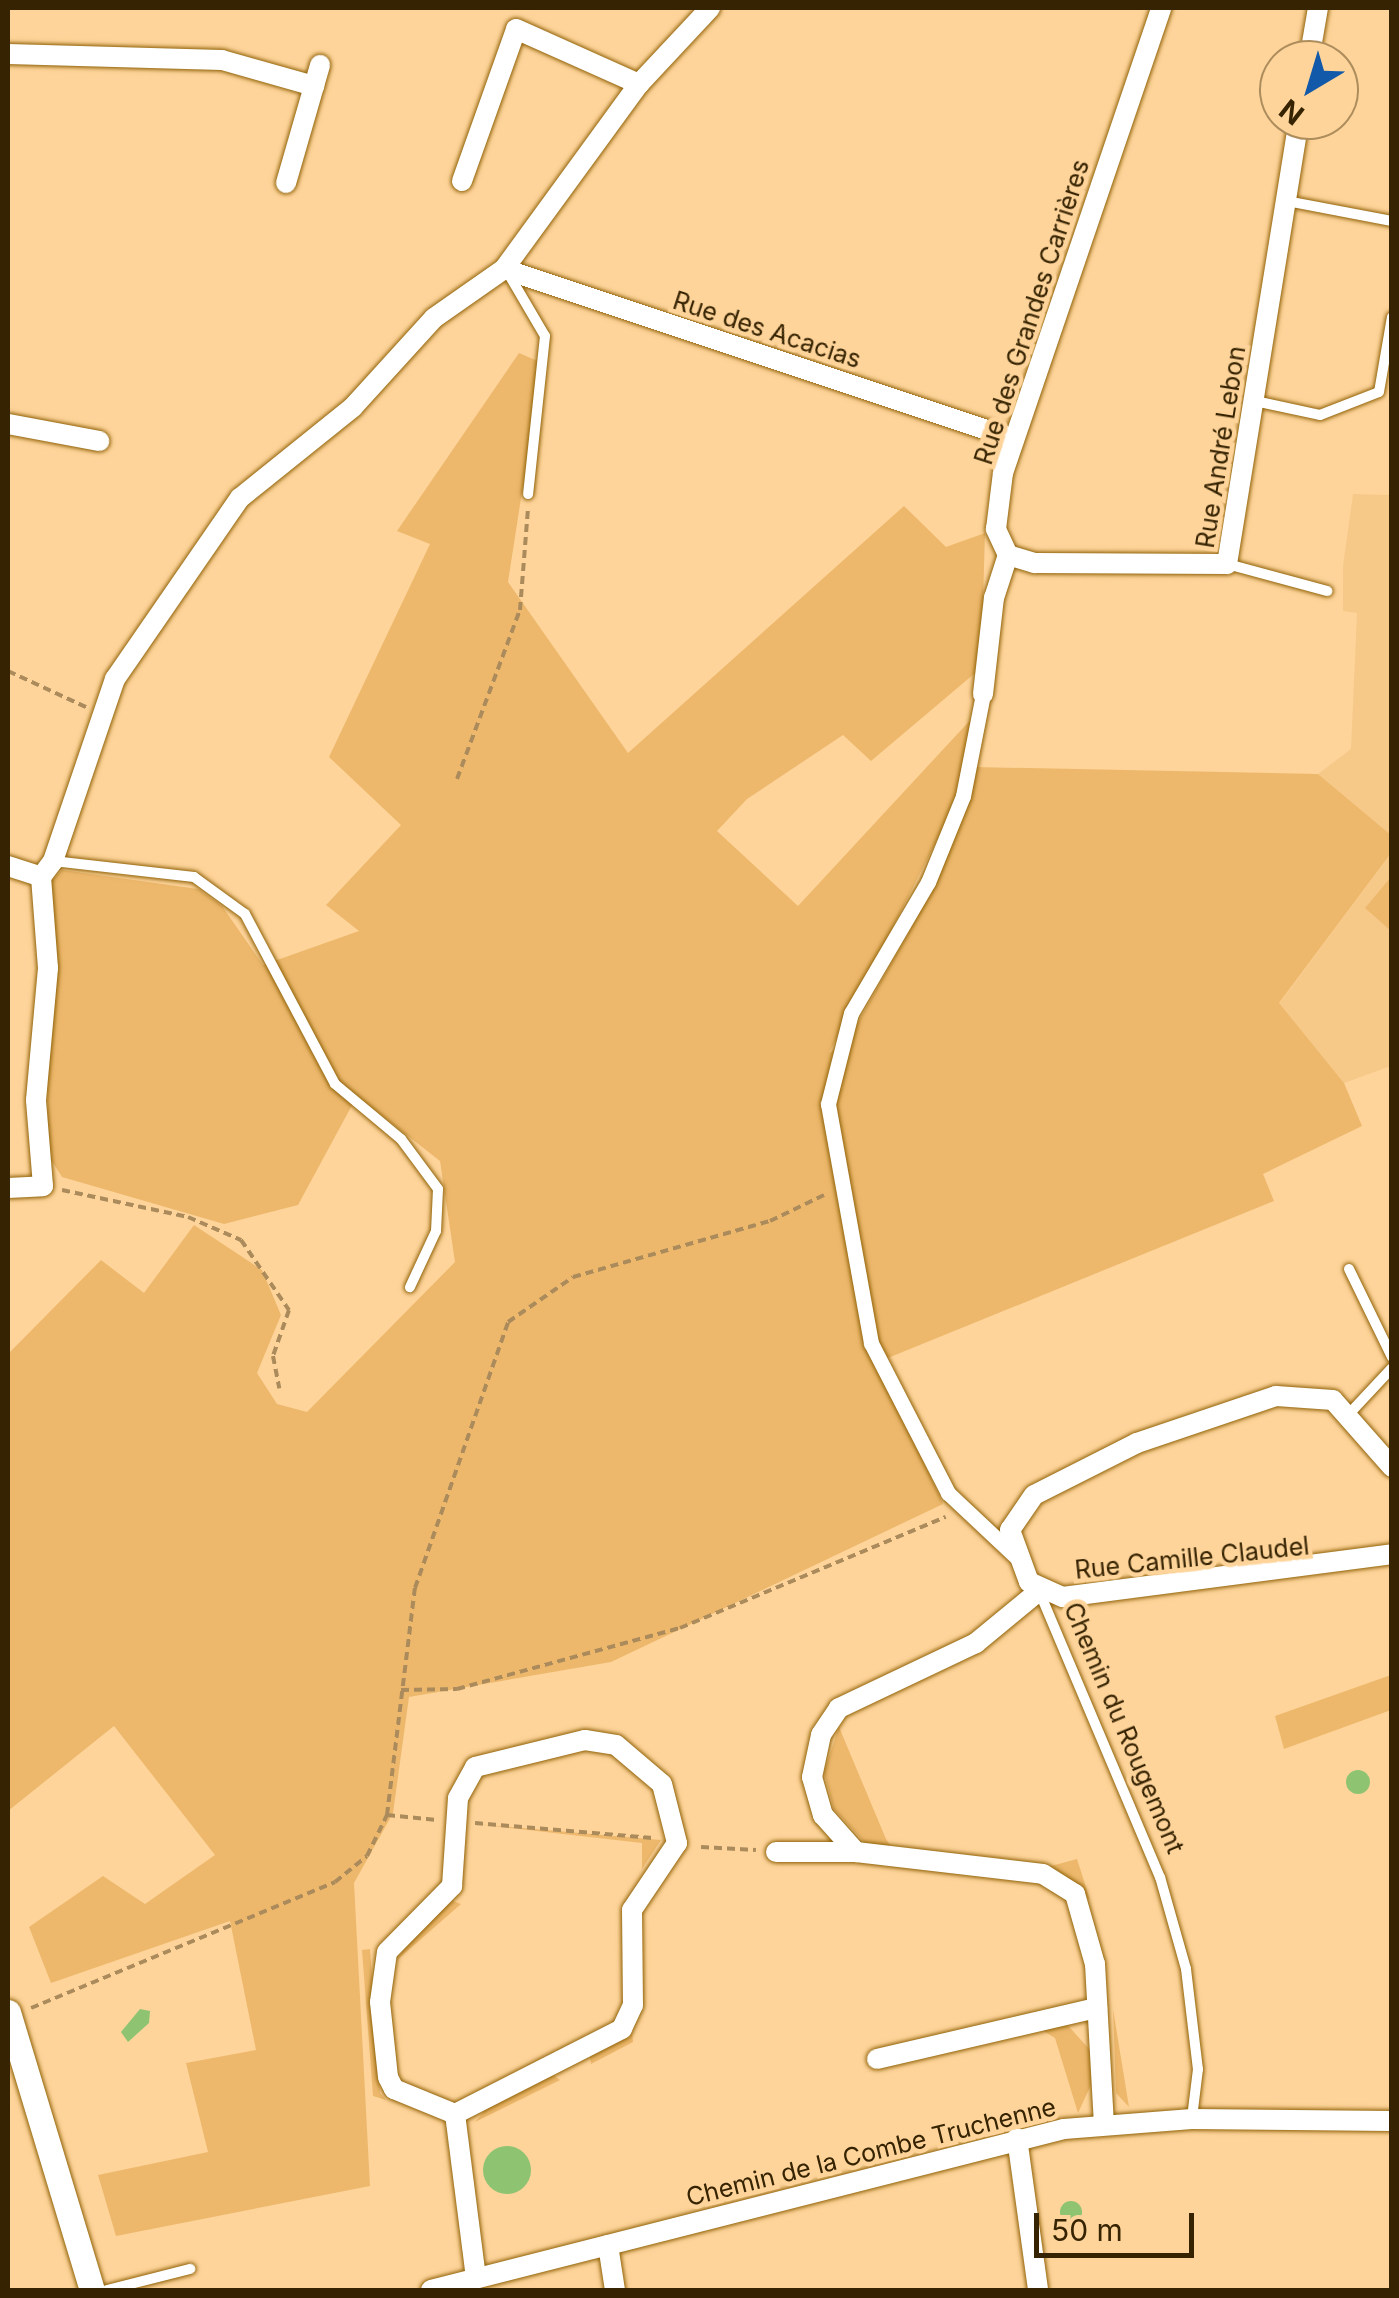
<!DOCTYPE html>
<meta charset="utf-8">
<style>
body{margin:0}
#map{position:relative;width:1399px;height:2298px;overflow:hidden;background:#fed49a;font-family:Inter,sans-serif}
div>[style]{position:absolute}
.built>*{inset:0;background:#f6c989}
.green>*{inset:0;background:#edb86c}
.water>*{inset:0;background:#8ec372}
.round{border-radius:50%}
.path>*{height:4px;margin-top:-2px;transform-origin:0;background:repeating-linear-gradient(90deg,#ab8b5b 0 8px,transparent 0 13px)}
.roads{filter:drop-shadow(0 0 2px #906207) drop-shadow(0 0 2px #906207)}
.service>*{height:10px;margin:-5px;padding:0 5px;transform-origin:5px;border-radius:5px;background:#fff}
.pedestrian>*{height:15px;margin:-7.5px;padding:0 7.5px;transform-origin:7.5px;border-radius:7.5px;background:#fff}
.minor>*{height:20px;margin:-10px;padding:0 10px;transform-origin:10px;border-radius:10px;background:#fff}
.tertiary>*{height:25px;margin:-12.5px;padding:0 12.5px;transform-origin:12.5px;border-radius:12.5px;background:#fff}
span{translate:-50% -50%;white-space:nowrap;text-align:center;line-height:1.15;-webkit-text-stroke:9px #fed49a;paint-order:stroke}
.street-label{font-size:25px;color:#362302}
.frame{position:absolute;inset:0;border:10px solid #362302;pointer-events:none}
.north{position:absolute;left:1259px;top:40px;width:100px;height:100px;box-sizing:border-box;background:#fed49a;border:2px solid #ae8d5d;border-radius:50%;rotate:218deg;font-size:28px;font-weight:700;line-height:40px;text-align:center;color:#362302}
.north::after{content:'';display:block;margin:auto;width:35px;height:45px;background:#1359a9;clip-path:polygon(50% 0,100% 100%,50% 72%,0 100%)}
.scale{position:absolute;left:1034px;top:2213px;width:160px;height:45px;box-sizing:border-box;border:5px solid #362302;border-top:0;padding-left:12px;font-size:30px;line-height:35px;white-space:nowrap;color:#362302;-webkit-text-stroke:8px #fed49a;paint-order:stroke}
</style>
<div id="map">
<div class="built">
<i style="clip-path:polygon(1353px 494px,1391px 495px,1391px 835px,1318px 774px,1351px 749px,1357px 613px,1343px 611px,1343px 566px)"></i>
<i style="clip-path:polygon(1391px 853px,1391px 1066px,1344px 1083px,1279px 1004px)"></i>
</div>
<div class="green">
<i style="clip-path:polygon(519px 353px,542px 363px,508px 582px,628px 753px,904px 506px,946px 547px,985px 533px,981px 668px,871px 761px,843px 735px,747px 799px,717px 831px,798px 906px,975px 715px,951px 812px,829px 1053px,847px 1042px,918px 916px,975px 767px,1318px 774px,1391px 835px,1391px 853px,1279px 1003px,1344px 1083px,1362px 1126px,1263px 1174px,1274px 1201px,878px 1362px,943px 1504px,611px 1662px,409px 1697px,393px 1813px,354px 1883px,370px 2186px,116px 2236px,98px 2175px,208px 2152px,186px 2063px,256px 2050px,230px 1921px,51px 1983px,29px 1927px,103px 1876px,145px 1904px,215px 1855px,114px 1726px,8px 1811px,8px 1354px,101px 1260px,144px 1293px,194px 1225px,262px 1270px,281px 1315px,257px 1373px,277px 1404px,307px 1412px,455px 1262px,440px 1161px,357px 1096px,298px 1205px,224px 1224px,62px 1177px,48px 1155px,46px 887px,62px 870px,198px 889px,222px 906px,263px 965px,359px 931px,326px 905px,401px 825px,329px 757px,430px 544px,397px 531px)"></i>
<i style="clip-path:polygon(1391px 877px,1391px 931px,1365px 908px)"></i>
<i style="clip-path:polygon(1391px 1675px,1391px 1710px,1284px 1749px,1275px 1716px)"></i>
<i style="clip-path:polygon(839px 1727px,886px 1839px,895px 1853px,868px 1846px,834px 1809px,824px 1772px)"></i>
<i style="clip-path:polygon(476px 1824px,661px 1840px,642px 1869px,642px 1843px)"></i>
<i style="clip-path:polygon(1077px 1859px,1090px 1900px,1051px 1866px)"></i>
<i style="clip-path:polygon(453px 1901px,461px 1904px,397px 1960px,415px 1932px)"></i>
<i style="clip-path:polygon(370px 1949px,380px 2093px,386px 2100px,373px 2096px,362px 1950px)"></i>
<i style="clip-path:polygon(1113px 2009px,1129px 2107px,1116px 2093px)"></i>
<i style="clip-path:polygon(1063px 2020px,1090px 2050px,1091px 2085px,1078px 2113px,1055px 2038px,1042px 2030px,862px 2073px)"></i>
<i style="clip-path:polygon(632px 2031px,633px 2042px,591px 2064px,590px 2057px)"></i>
<i style="clip-path:polygon(553px 2075px,560px 2080px,475px 2122px,486px 2109px)"></i>
</div>
<div class="water">
<i class="round" style="left:1346px;top:1770px;width:24px;height:24px"></i>
<i style="clip-path:polygon(140px 2009px,150px 2011px,149px 2023px,128px 2042px,121px 2032px)"></i>
<i class="round" style="left:483px;top:2146px;width:48px;height:48px"></i>
<i class="round" style="left:1060px;top:2201px;width:22px;height:22px"></i>
</div>
<div class="path">
<i style="left:8px;top:671px;width:86px;rotate:24.8deg"></i>
<i style="left:457px;top:779px;width:180px;rotate:-69.6deg"></i>
<i style="left:520px;top:610px;width:102px;rotate:-85.5deg"></i>
<i style="left:62px;top:1190px;width:129px;rotate:12.1deg"></i>
<i style="left:188px;top:1217px;width:58px;rotate:23.5deg"></i>
<i style="left:241px;top:1240px;width:85px;rotate:55.6deg"></i>
<i style="left:289px;top:1310px;width:49px;rotate:109.2deg"></i>
<i style="left:273px;top:1356px;width:33px;rotate:79deg"></i>
<i style="left:401px;top:1690px;width:56px;rotate:-1deg"></i>
<i style="left:457px;top:1689px;width:231px;rotate:-15.3deg"></i>
<i style="left:680px;top:1628px;width:288px;rotate:-22.7deg"></i>
<i style="left:387px;top:1815px;width:50px;rotate:5.7deg"></i>
<i style="left:475px;top:1823px;width:181px;rotate:4.8deg"></i>
<i style="left:701px;top:1847px;width:55px;rotate:3.1deg"></i>
<i style="left:31px;top:2008px;width:329px;rotate:-22.5deg"></i>
<i style="left:335px;top:1882px;width:41px;rotate:-39.1deg"></i>
<i style="left:367px;top:1856px;width:46px;rotate:-64deg"></i>
<i style="left:387px;top:1815px;width:229px;rotate:-83deg"></i>
<i style="left:415px;top:1588px;width:282px;rotate:-70.7deg"></i>
<i style="left:508px;top:1322px;width:79px;rotate:-34.7deg"></i>
<i style="left:573px;top:1277px;width:205px;rotate:-15.9deg"></i>
<i style="left:770px;top:1221px;width:60px;rotate:-25.7deg"></i>
</div>
<div class="roads">
<div class="service">
<i style="left:1287px;top:201px;width:107px;rotate:10.8deg"></i>
<i style="left:508px;top:273px;width:73px;rotate:59.6deg"></i>
<i style="left:545px;top:336px;width:159px;rotate:96.1deg"></i>
<i style="left:1255px;top:401px;width:66px;rotate:12.2deg"></i>
<i style="left:1320px;top:415px;width:63px;rotate:-21.3deg"></i>
<i style="left:1379px;top:392px;width:76px;rotate:-80.2deg"></i>
<i style="left:1227px;top:564px;width:104px;rotate:15.1deg"></i>
<i style="left:53px;top:861px;width:142px;rotate:6.5deg"></i>
<i style="left:194px;top:877px;width:63px;rotate:36deg"></i>
<i style="left:245px;top:914px;width:192px;rotate:62.1deg"></i>
<i style="left:335px;top:1084px;width:86px;rotate:39.8deg"></i>
<i style="left:401px;top:1139px;width:62px;rotate:53.5deg"></i>
<i style="left:438px;top:1189px;width:42px;rotate:92.7deg"></i>
<i style="left:436px;top:1231px;width:62px;rotate:114.9deg"></i>
<i style="left:1349px;top:1269px;width:98px;rotate:64deg"></i>
<i style="left:1348px;top:1415px;width:64px;rotate:-46.9deg"></i>
<i style="left:1039px;top:1591px;width:311px;rotate:67.1deg"></i>
<i style="left:1160px;top:1877px;width:96px;rotate:74.2deg"></i>
<i style="left:1186px;top:1969px;width:101px;rotate:83.2deg"></i>
<i style="left:1198px;top:2069px;width:49px;rotate:97deg"></i>
<i style="left:107px;top:2290px;width:86px;rotate:-14.2deg"></i>
</div>
<div class="pedestrian">
<i style="left:983px;top:694px;width:104px;rotate:101.1deg"></i>
<i style="left:963px;top:796px;width:93px;rotate:112.1deg"></i>
<i style="left:928px;top:882px;width:152px;rotate:120.4deg"></i>
<i style="left:851px;top:1013px;width:94px;rotate:104.2deg"></i>
<i style="left:828px;top:1104px;width:243px;rotate:79.8deg"></i>
<i style="left:871px;top:1343px;width:169px;rotate:62.8deg"></i>
<i style="left:948px;top:1493px;width:92px;rotate:43.2deg"></i>
</div>
<div class="minor">
<i style="left:8px;top:54px;width:214px;rotate:1.6deg"></i>
<i style="left:222px;top:60px;width:96px;rotate:15.8deg"></i>
<i style="left:1309px;top:60px;width:53px;rotate:-80.2deg"></i>
<i style="left:462px;top:181px;width:161px;rotate:-70.4deg"></i>
<i style="left:516px;top:29px;width:135px;rotate:24.1deg"></i>
<i style="left:286px;top:183px;width:123px;rotate:-73.9deg"></i>
<i style="left:504px;top:269px;width:538px;rotate:18.43deg"></i>
<i style="left:8px;top:424px;width:93px;rotate:10.6deg"></i>
<i style="left:1008px;top:555px;width:28px;rotate:17deg"></i>
<i style="left:1035px;top:563px;width:192px;rotate:0.3deg"></i>
<i style="left:1227px;top:564px;width:450px;rotate:-80.8deg"></i>
<i style="left:983px;top:694px;width:97px;rotate:-83.5deg"></i>
<i style="left:994px;top:598px;width:45px;rotate:-72deg"></i>
<i style="left:1008px;top:555px;width:29px;rotate:-115deg"></i>
<i style="left:996px;top:529px;width:56px;rotate:-82.9deg"></i>
<i style="left:1003px;top:473px;width:491px;rotate:-71.2deg"></i>
<i style="left:8px;top:866px;width:35px;rotate:18deg"></i>
<i style="left:41px;top:877px;width:20px;rotate:-53deg"></i>
<i style="left:53px;top:861px;width:192px;rotate:-71.2deg"></i>
<i style="left:115px;top:679px;width:220px;rotate:-55.4deg"></i>
<i style="left:240px;top:498px;width:145px;rotate:-38.8deg"></i>
<i style="left:353px;top:407px;width:120px;rotate:-47.7deg"></i>
<i style="left:434px;top:318px;width:85px;rotate:-35deg"></i>
<i style="left:504px;top:269px;width:229px;rotate:-53.9deg"></i>
<i style="left:639px;top:84px;width:104px;rotate:-46.9deg"></i>
<i style="left:8px;top:1188px;width:35px;rotate:-3deg"></i>
<i style="left:43px;top:1186px;width:86px;rotate:-94.7deg"></i>
<i style="left:36px;top:1100px;width:133px;rotate:-84.8deg"></i>
<i style="left:48px;top:968px;width:91px;rotate:-94.4deg"></i>
<i style="left:1392px;top:1467px;width:89px;rotate:-131.4deg"></i>
<i style="left:1333px;top:1400px;width:57px;rotate:-176deg"></i>
<i style="left:1276px;top:1396px;width:147px;rotate:161.3deg"></i>
<i style="left:1137px;top:1443px;width:115px;rotate:153.2deg"></i>
<i style="left:1034px;top:1495px;width:42px;rotate:124.4deg"></i>
<i style="left:1010px;top:1530px;width:55px;rotate:69.9deg"></i>
<i style="left:1029px;top:1582px;width:37px;rotate:24deg"></i>
<i style="left:1063px;top:1597px;width:332px;rotate:-7.4deg"></i>
<i style="left:1039px;top:1591px;width:82px;rotate:140.5deg"></i>
<i style="left:976px;top:1643px;width:152px;rotate:154.6deg"></i>
<i style="left:839px;top:1708px;width:32px;rotate:124deg"></i>
<i style="left:821px;top:1735px;width:43px;rotate:102.1deg"></i>
<i style="left:812px;top:1777px;width:40px;rotate:74deg"></i>
<i style="left:823px;top:1815px;width:50px;rotate:48.3deg"></i>
<i style="left:856px;top:1852px;width:188px;rotate:6.7deg"></i>
<i style="left:1043px;top:1874px;width:38px;rotate:32deg"></i>
<i style="left:1075px;top:1894px;width:73px;rotate:74.1deg"></i>
<i style="left:1095px;top:1964px;width:160px;rotate:86.8deg"></i>
<i style="left:776px;top:1852px;width:80px"></i>
<i style="left:877px;top:2059px;width:226px;rotate:-13.1deg"></i>
<i style="left:455px;top:2114px;width:66px;rotate:-157.7deg"></i>
<i style="left:394px;top:2089px;width:13px;rotate:-117deg"></i>
<i style="left:388px;top:2077px;width:75px;rotate:-96.1deg"></i>
<i style="left:380px;top:2002px;width:50px;rotate:-82deg"></i>
<i style="left:387px;top:1952px;width:93px;rotate:-45.4deg"></i>
<i style="left:452px;top:1886px;width:88px;rotate:-86.1deg"></i>
<i style="left:458px;top:1798px;width:35px;rotate:-61deg"></i>
<i style="left:475px;top:1767px;width:113px;rotate:-13.8deg"></i>
<i style="left:585px;top:1740px;width:31px;rotate:9deg"></i>
<i style="left:616px;top:1745px;width:60px;rotate:40.3deg"></i>
<i style="left:662px;top:1784px;width:61px;rotate:75.7deg"></i>
<i style="left:677px;top:1843px;width:81px;rotate:123.9deg"></i>
<i style="left:632px;top:1910px;width:95px;rotate:89.4deg"></i>
<i style="left:633px;top:2005px;width:26px;rotate:115deg"></i>
<i style="left:622px;top:2029px;width:187px;rotate:153deg"></i>
<i style="left:455px;top:2114px;width:166px;rotate:82.7deg"></i>
<i style="left:1017px;top:2138px;width:153px;rotate:82.1deg"></i>
<i style="left:608px;top:2245px;width:46px;rotate:81.2deg"></i>
<i style="left:431px;top:2290px;width:653px;rotate:-14.27deg"></i>
<i style="left:1064px;top:2129px;width:128px;rotate:-4.5deg"></i>
<i style="left:1192px;top:2119px;width:200px;rotate:0.6deg"></i>
</div>
<div class="tertiary">
<i style="left:8px;top:2012px;width:290px;rotate:73.2deg"></i>
</div>
</div>
<div class="street-label">
<span style="left:1032px;top:312px;rotate:-72deg">Rue des Grandes Carrières</span>
<span style="left:767px;top:330px;rotate:18deg">Rue des Acacias</span>
<span style="left:1221px;top:447px;rotate:-81deg">Rue André Lebon</span>
<span style="left:1192px;top:1558px;rotate:-6deg">Rue Camille Claudel</span>
<span style="left:1124px;top:1728px;rotate:67deg">Chemin du Rougemont</span>
<span style="left:871px;top:2152px;rotate:-14deg">Chemin de la Combe Truchenne</span>
</div>
<div class="frame"></div>
<div class="north">N</div>
<div class="scale">50 m</div>
</div>
